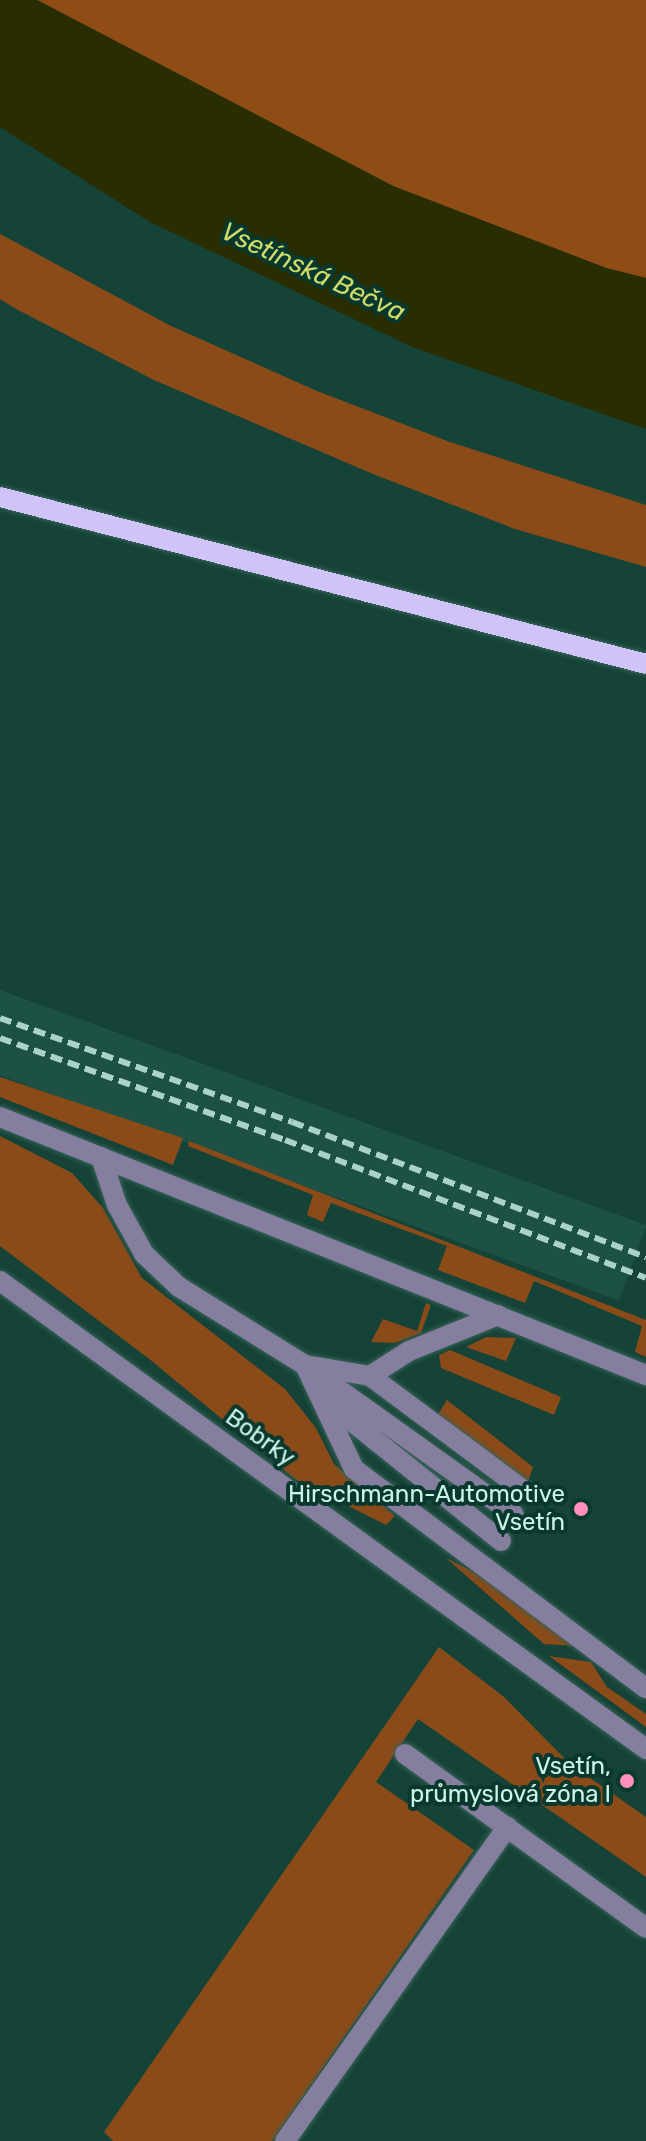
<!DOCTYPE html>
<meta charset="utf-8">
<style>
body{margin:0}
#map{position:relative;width:646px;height:2141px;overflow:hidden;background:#164338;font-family:Rubik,sans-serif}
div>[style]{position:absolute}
.built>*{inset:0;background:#1e5145;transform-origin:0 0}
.green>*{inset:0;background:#8a4b19}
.forest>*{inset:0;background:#8f4d15}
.water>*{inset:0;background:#292d00}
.roads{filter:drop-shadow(0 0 2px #376358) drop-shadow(0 0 2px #376358)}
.minor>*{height:20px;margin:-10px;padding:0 10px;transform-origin:10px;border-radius:10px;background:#857e9f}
.major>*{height:20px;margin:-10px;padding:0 10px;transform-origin:10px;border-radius:10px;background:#cfc3f8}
.rail>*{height:6px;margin-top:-3px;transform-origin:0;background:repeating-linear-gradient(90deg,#aad3c7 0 12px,transparent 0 18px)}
.dots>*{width:22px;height:22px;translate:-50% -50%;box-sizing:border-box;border:4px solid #09382e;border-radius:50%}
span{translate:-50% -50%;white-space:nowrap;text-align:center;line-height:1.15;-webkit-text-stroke:8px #09382e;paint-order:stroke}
.street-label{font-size:24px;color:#ccf4e8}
.poi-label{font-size:24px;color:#ccf4e8}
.right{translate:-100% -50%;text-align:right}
.water-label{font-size:26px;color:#cedb68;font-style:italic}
</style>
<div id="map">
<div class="built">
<i style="left:0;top:990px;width:688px;height:80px;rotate:20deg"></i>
</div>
<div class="green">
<i style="clip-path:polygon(0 234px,171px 326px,317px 391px,450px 442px,646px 505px,646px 567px,515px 529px,373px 474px,154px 380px,16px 309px,0 299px)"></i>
<i style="clip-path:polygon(0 1077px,183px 1138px,173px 1165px,0 1097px)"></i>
<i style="clip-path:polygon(0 1136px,72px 1173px,103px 1208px,142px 1278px,285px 1389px,316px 1428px,334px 1464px,395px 1516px,386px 1525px,295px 1479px,148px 1358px,0 1246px)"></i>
<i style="clip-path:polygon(189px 1141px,646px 1320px,646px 1357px,635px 1352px,642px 1326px,534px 1281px,525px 1303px,438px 1270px,447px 1246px,331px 1203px,323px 1222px,307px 1215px,313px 1195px,188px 1146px)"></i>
<i style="clip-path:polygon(426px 1303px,431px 1305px,421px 1333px,395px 1343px,371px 1342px,383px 1319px,417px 1331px)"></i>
<i style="clip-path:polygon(486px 1337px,516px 1338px,506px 1361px,466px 1347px)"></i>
<i style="clip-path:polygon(450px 1350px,561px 1397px,554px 1415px,441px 1368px,439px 1355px)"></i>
<i style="clip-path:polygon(447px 1400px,533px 1467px,528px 1481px,438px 1414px)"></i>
<i style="clip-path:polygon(446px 1558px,474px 1572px,575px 1646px,544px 1644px)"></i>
<i style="clip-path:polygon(439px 1647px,504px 1697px,570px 1764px,646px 1817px,646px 1877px,418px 1719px,376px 1782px,474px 1850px,272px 2141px,113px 2141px,104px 2132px)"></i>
<i style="clip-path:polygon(549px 1656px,591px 1662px,607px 1687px,646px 1714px,646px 1727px)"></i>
</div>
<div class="forest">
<i style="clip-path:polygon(37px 0,646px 0,646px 278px,606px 268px,393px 186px)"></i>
</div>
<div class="water">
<i style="clip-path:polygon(0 0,37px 0,393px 186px,606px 268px,646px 278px,646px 429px,412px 347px,150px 222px,0 127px)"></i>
</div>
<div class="roads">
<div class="minor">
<i style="left:0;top:1117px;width:696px;rotate:21.77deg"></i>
<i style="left:101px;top:1157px;width:51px;rotate:71.6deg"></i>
<i style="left:117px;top:1205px;width:56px;rotate:61.1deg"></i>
<i style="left:144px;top:1254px;width:48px;rotate:43.3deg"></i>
<i style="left:179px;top:1287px;width:148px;rotate:31.8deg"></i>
<i style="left:305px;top:1365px;width:66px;rotate:9.6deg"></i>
<i style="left:370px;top:1376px;width:46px;rotate:-32.7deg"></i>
<i style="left:409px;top:1351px;width:96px;rotate:-22deg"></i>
<i style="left:0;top:1281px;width:798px;rotate:35.92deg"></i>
<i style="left:305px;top:1365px;width:115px;rotate:64.8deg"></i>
<i style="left:354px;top:1469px;width:365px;rotate:36.9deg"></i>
<i style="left:370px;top:1376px;width:189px;rotate:36.6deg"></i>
<i style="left:331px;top:1384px;width:224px;rotate:35.5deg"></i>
<i style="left:323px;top:1386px;width:50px;rotate:49.9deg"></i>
<i style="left:355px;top:1424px;width:187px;rotate:38.7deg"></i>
<i style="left:405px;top:1754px;width:297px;rotate:35.8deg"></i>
<i style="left:285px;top:2141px;width:385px;rotate:-54.7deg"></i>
</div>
<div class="major">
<i style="left:0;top:497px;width:667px;rotate:14.49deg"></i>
</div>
</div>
<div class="rail">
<i style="left:0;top:1018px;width:310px;rotate:19.6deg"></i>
<i style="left:292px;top:1122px;width:379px;rotate:20.9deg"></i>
<i style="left:0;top:1038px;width:303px;rotate:19.7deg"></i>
<i style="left:285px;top:1140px;width:386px;rotate:20.9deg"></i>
</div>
<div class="dots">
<i style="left:581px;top:1509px;background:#fe8ebc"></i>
<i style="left:627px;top:1781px;background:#fe8ebc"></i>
</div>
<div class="street-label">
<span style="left:260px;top:1438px;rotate:36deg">Bobrky</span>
</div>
<div class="poi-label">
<span class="right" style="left:565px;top:1509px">Hirschmann-Automotive<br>Vsetín</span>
<span class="right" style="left:611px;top:1781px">Vsetín,<br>průmyslová zóna I</span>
</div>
<div class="water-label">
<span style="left:313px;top:272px;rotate:25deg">Vsetínská Bečva</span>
</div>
</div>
